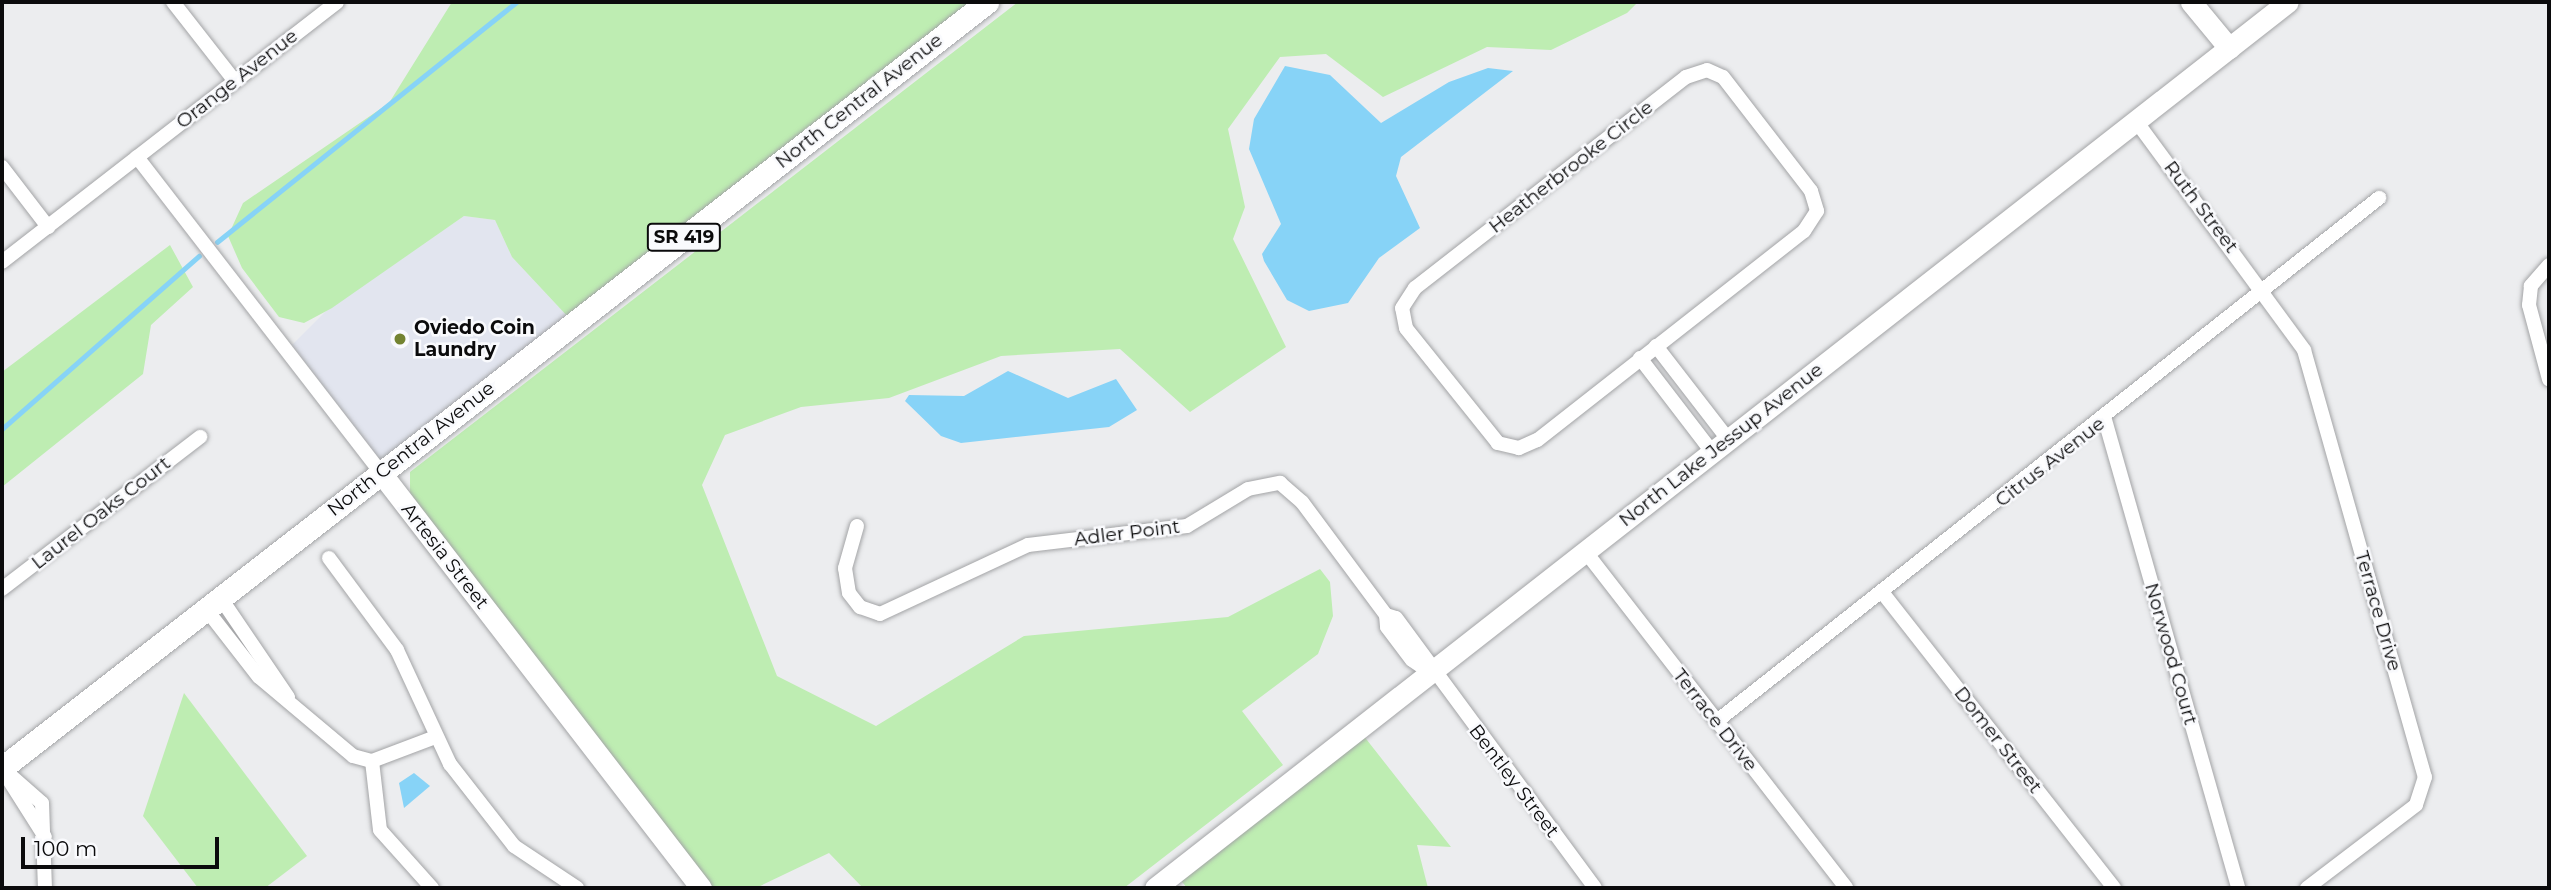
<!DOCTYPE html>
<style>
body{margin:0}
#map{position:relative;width:2551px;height:890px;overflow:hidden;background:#ecedef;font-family:Montserrat,sans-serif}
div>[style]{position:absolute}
.built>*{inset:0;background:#e2e5ef}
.green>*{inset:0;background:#beedb2}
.water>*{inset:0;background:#87d3f7}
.stream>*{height:4.5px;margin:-2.25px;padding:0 2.25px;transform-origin:2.25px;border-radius:2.25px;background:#87d3f7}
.roads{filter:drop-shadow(0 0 2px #a3a4a6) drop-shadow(0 0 2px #a3a4a6)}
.street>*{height:14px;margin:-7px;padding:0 7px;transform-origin:7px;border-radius:7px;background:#fff}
.secondary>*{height:21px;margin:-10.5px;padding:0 10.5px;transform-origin:10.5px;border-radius:10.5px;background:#fff}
.primary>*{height:23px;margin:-11.5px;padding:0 11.5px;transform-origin:11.5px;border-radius:11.5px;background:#fff}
.dots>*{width:19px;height:19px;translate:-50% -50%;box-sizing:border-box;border:4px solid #f9fafd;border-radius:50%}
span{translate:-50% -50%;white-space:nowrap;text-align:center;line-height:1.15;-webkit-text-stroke:5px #f9fafd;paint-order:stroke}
.shield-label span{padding:2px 5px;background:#f9fafd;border:2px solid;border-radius:5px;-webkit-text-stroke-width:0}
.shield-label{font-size:18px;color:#0b0b0c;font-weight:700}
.street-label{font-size:19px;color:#0b0b0c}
.poi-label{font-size:19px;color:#0b0b0c;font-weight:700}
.left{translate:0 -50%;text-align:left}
.frame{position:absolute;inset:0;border:4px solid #0b0b0c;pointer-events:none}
.scale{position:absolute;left:21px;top:837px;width:198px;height:32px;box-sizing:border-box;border:4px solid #0b0b0c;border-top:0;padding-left:9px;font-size:21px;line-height:24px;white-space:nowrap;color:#0b0b0c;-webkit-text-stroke:5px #f9fafd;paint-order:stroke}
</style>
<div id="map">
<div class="built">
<i style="clip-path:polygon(464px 216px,495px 220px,512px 257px,569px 318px,382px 463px,292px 345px,325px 312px)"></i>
</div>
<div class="green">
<i style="clip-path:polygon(452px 2px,976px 2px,569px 318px,512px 257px,495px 220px,464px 216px,332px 308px,304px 323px,279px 317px,242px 268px,228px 236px,243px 203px,389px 103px)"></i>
<i style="clip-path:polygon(1018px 2px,1638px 2px,1627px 13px,1551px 50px,1487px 47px,1383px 97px,1326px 54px,1280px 57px,1228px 129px,1245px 207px,1233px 239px,1286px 347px,1190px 412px,1120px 349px,1001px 356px,889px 398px,801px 407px,725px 435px,702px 485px,777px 676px,876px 726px,1024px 636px,1228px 617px,1320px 569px,1330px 582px,1333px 616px,1318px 654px,1242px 711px,1283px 765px,1124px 888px,863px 888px,829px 853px,756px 888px,711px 888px,410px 493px,410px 472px)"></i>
<i style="clip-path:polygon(170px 245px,193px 287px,151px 325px,143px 374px,2px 487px,2px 372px)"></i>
<i style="clip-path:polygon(184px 693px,307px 856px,265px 888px,198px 888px,143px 816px)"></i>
<i style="clip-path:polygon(1363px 735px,1451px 847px,1417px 845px,1428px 888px,1187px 888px,1179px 878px)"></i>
</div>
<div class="water">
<i style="clip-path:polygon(1285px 66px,1330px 75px,1381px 123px,1449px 82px,1488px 68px,1513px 71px,1401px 157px,1396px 176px,1420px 228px,1379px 258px,1348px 303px,1309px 311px,1287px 300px,1264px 261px,1262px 254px,1281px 224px,1249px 149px,1254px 119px)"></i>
<i style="clip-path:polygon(1008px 371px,1068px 398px,1116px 379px,1137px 410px,1109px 427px,961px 443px,941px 436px,905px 401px,909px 395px,964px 396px)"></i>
<i style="clip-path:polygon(414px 773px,430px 786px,404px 808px,399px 783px)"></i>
</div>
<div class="stream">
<i style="left:217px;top:242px;width:384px;rotate:-38.7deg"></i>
<i style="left:2px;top:429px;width:262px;rotate:-41.3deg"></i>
</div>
<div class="roads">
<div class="street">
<i style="left:173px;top:2px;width:99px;rotate:52deg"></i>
<i style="left:1707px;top:70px;width:17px;rotate:24deg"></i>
<i style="left:1723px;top:77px;width:144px;rotate:52.3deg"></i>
<i style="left:1811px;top:191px;width:21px;rotate:73deg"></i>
<i style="left:1817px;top:211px;width:24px;rotate:123deg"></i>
<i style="left:1804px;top:231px;width:339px;rotate:141.9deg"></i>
<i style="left:1537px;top:440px;width:20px;rotate:156deg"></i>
<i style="left:1519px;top:448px;width:22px;rotate:-167deg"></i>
<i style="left:1498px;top:443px;width:147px;rotate:-128.7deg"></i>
<i style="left:1406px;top:328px;width:20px;rotate:-101deg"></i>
<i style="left:1402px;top:308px;width:24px;rotate:-57deg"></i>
<i style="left:1415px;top:288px;width:343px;rotate:-37.9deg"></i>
<i style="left:1686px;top:77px;width:22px;rotate:-18deg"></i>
<i style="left:2136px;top:121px;width:284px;rotate:53.7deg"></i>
<i style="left:2304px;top:350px;width:444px;rotate:74.2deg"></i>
<i style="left:2425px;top:777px;width:29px;rotate:108deg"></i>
<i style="left:2416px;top:805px;width:137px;rotate:142.7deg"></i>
<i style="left:137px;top:157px;width:399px;rotate:52.3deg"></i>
<i style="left:2px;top:167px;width:76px;rotate:52.5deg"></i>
<i style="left:2px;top:262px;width:424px;rotate:-37.8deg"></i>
<i style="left:2549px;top:265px;width:28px;rotate:131deg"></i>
<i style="left:2531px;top:286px;width:19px;rotate:96deg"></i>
<i style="left:2529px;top:305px;width:77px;rotate:74.9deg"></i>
<i style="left:1656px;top:346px;width:118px;rotate:52.3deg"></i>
<i style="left:1640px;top:358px;width:118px;rotate:52.5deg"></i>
<i style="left:2105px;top:420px;width:487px;rotate:74.1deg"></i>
<i style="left:857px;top:526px;width:44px;rotate:105.9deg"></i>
<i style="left:845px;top:568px;width:25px;rotate:81deg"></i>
<i style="left:849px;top:593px;width:18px;rotate:52deg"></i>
<i style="left:860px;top:607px;width:21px;rotate:19deg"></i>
<i style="left:880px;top:614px;width:163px;rotate:-25deg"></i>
<i style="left:1028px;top:545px;width:160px;rotate:-6.8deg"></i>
<i style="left:1187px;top:526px;width:71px;rotate:-31.2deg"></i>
<i style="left:1248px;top:489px;width:33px;rotate:-11deg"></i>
<i style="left:1280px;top:483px;width:29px;rotate:41deg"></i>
<i style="left:1302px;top:502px;width:141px;rotate:53.4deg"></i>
<i style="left:1386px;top:615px;width:10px;rotate:17deg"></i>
<i style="left:1396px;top:618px;width:335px;rotate:53.6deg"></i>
<i style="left:1585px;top:551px;width:426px;rotate:52.2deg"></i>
<i style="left:329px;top:558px;width:114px;rotate:53.5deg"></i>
<i style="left:397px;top:650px;width:126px;rotate:65.1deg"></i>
<i style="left:450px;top:764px;width:104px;rotate:52deg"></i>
<i style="left:514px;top:846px;width:76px;rotate:33.7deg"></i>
<i style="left:2px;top:589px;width:250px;rotate:-37.5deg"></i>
<i style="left:1882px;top:592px;width:376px;rotate:51.9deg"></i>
<i style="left:220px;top:597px;width:121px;rotate:55.8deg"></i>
<i style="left:206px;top:609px;width:86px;rotate:52.1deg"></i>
<i style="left:259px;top:677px;width:123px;rotate:40deg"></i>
<i style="left:353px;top:756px;width:20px;rotate:15deg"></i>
<i style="left:372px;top:761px;width:65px;rotate:-20.7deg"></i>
<i style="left:1386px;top:615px;width:12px;rotate:85deg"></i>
<i style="left:1387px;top:627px;width:41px;rotate:52.9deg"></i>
<i style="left:1412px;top:660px;width:23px;rotate:34deg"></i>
<i style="left:1717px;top:721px;width:844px;rotate:-38.31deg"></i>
<i style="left:372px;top:761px;width:69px;rotate:83.4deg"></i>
<i style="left:380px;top:830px;width:78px;rotate:48.1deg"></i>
<i style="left:2px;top:768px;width:53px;rotate:41.2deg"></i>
<i style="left:42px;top:803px;width:85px;rotate:88deg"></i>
<i style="left:2px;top:769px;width:80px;rotate:57.7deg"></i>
</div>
<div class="secondary">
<i style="left:2191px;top:2px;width:60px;rotate:50.4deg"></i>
<i style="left:381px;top:473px;width:524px;rotate:52.36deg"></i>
<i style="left:1155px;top:888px;width:1438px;rotate:-38.03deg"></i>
</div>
<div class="primary">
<i style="left:2px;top:768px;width:1248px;rotate:-37.87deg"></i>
</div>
</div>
<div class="dots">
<i style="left:400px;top:339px;background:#738331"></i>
</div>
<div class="shield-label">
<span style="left:684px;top:237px">SR 419</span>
</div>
<div class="street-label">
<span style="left:237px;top:79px;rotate:-38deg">Orange Avenue</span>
<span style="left:859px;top:101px;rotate:-38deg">North Central Avenue</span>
<span style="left:1571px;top:167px;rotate:-38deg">Heatherbrooke Circle</span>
<span style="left:2201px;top:207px;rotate:53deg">Ruth Street</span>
<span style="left:1721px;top:445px;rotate:-38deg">North Lake Jessup Avenue</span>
<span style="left:411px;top:449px;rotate:-38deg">North Central Avenue</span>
<span style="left:2050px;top:462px;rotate:-38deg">Citrus Avenue</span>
<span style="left:101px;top:513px;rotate:-38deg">Laurel Oaks Court</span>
<span style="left:1127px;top:533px;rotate:-7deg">Adler Point</span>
<span style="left:445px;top:556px;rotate:52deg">Artesia Street</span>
<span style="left:2378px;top:611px;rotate:74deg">Terrace Drive</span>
<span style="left:2171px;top:654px;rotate:74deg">Norwood Court</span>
<span style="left:1715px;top:720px;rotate:52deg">Terrace Drive</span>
<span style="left:1998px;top:740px;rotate:52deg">Domer Street</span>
<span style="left:1514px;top:781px;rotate:53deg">Bentley Street</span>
</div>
<div class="poi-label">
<span class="left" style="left:414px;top:339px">Oviedo Coin<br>Laundry</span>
</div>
<div class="frame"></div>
<div class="scale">100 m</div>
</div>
